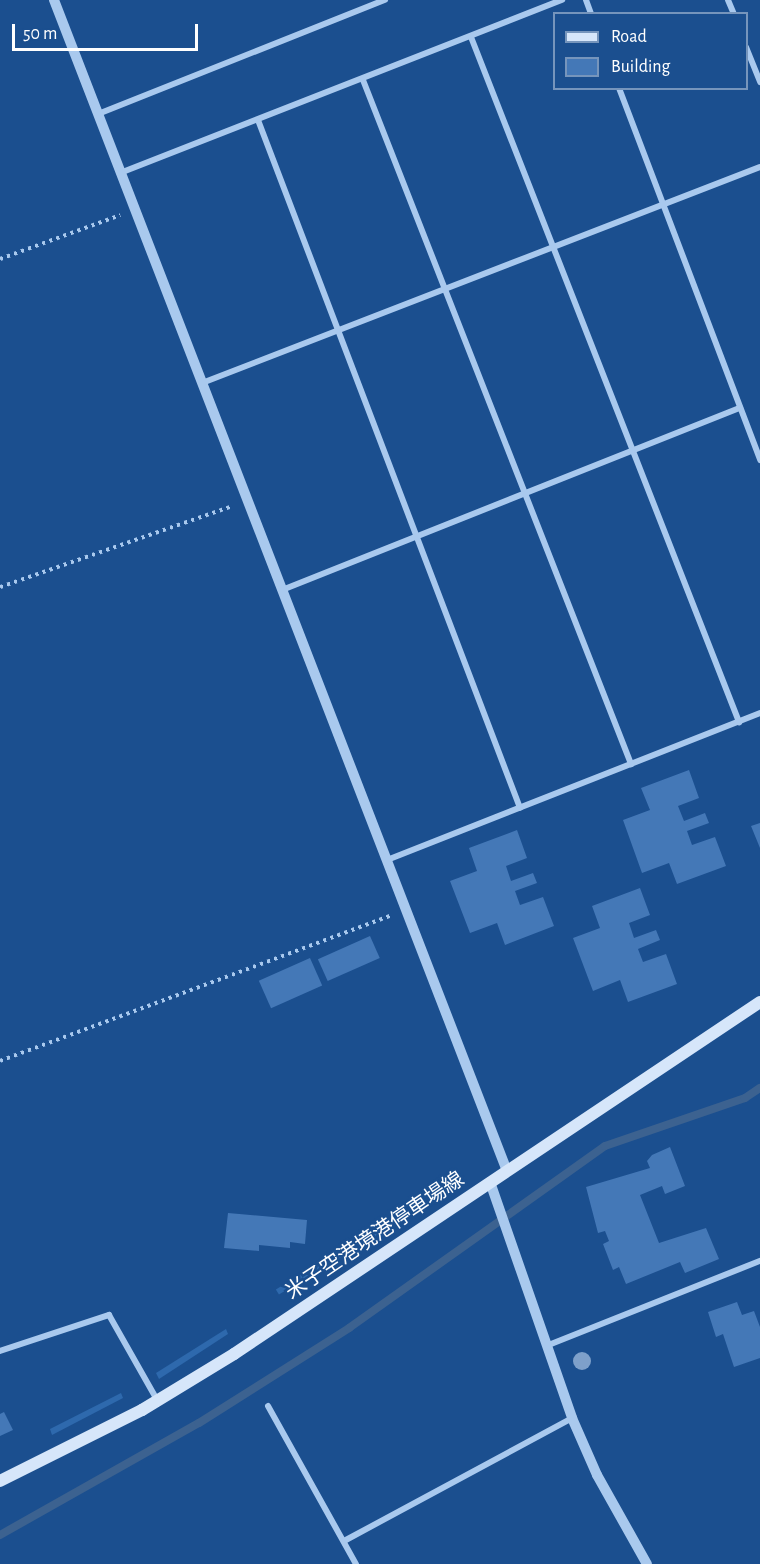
<!DOCTYPE html>
<meta charset="utf-8">
<style>
body{margin:0}
#map{position:relative;width:760px;height:1564px;overflow:hidden;background:#1b4f8f;font-family:"Alegreya Sans","Noto Sans JP",sans-serif}
div>[style]{position:absolute}
.green>*{inset:0;background:#2e69ad;transform-origin:0 0}
.stream>*{height:8px;margin:-4px;padding:0 4px;transform-origin:4px;border-radius:4px;background:#3c6290}
.building>*{inset:0;background:#4478b7;transform-origin:0 0}
.path>*{height:4px;margin-top:-2px;transform-origin:0;background:repeating-linear-gradient(90deg,#a9c9ee 0 3px,transparent 0 7.5px)}
.minor>*{height:6px;margin:-3px;padding:0 3px;transform-origin:3px;border-radius:3px;background:#a9c9ee}
.tertiary>*{height:10px;margin:-5px;padding:0 5px;transform-origin:5px;border-radius:5px;background:#a9c9ee}
.secondary>*{height:12px;margin:-6px;padding:0 6px;transform-origin:6px;border-radius:6px;background:#d6e6fa}
.trees>*{width:18px;height:18px;margin:-9px;border-radius:50%;background:#7ea0ca}
span{translate:-50% -50%;white-space:nowrap;text-align:center;line-height:1.15;-webkit-text-stroke:5px #1b4f8f;paint-order:stroke}
.street-label{font-size:21px;color:#fff}
.legend{position:absolute;left:553px;top:12px;width:195px;height:78px;box-sizing:border-box;background:#1b4f8f;border:2px solid #7695bc;margin:0;padding:8px 10px;list-style:none;font-size:18px;color:#fff}
.legend li{display:flex;align-items:center;gap:12px;height:30px}
.legend b{width:30px;border:2px solid #7695bc}
.scale{position:absolute;left:12px;top:24px;width:186px;height:27px;box-sizing:border-box;border:3px solid #fff;border-top:0;padding-left:8px;font-size:18px;line-height:21px;white-space:nowrap;color:#fff;-webkit-text-stroke:4px #1b4f8f;paint-order:stroke}
</style>
<div id="map">
<div class="green">
<i style="left:383px;top:1225px;width:6px;height:125px;rotate:59deg"></i>
<i style="clip-path:polygon(226px 1329px,228px 1334px,159px 1379px,156px 1373px)"></i>
<i style="clip-path:polygon(121px 1393px,123px 1398px,52px 1435px,50px 1429px)"></i>
</div>
<div class="stream">
<i style="left:0;top:1535px;width:228px;rotate:-29.4deg"></i>
<i style="left:199px;top:1423px;width:178px;rotate:-32.3deg"></i>
<i style="left:349px;top:1328px;width:314px;rotate:-35.4deg"></i>
<i style="left:605px;top:1146px;width:148px;rotate:-18.9deg"></i>
<i style="left:745px;top:1098px;width:18px;rotate:-34deg"></i>
</div>
<div class="building">
<i style="clip-path:polygon(689px 770px,699px 798px,678px 806px,684px 821px,705px 813px,709px 823px,687px 831px,692px 845px,715px 837px,726px 866px,677px 884px,669px 863px,642px 873px,623px 820px,650px 810px,641px 788px)"></i>
<i style="clip-path:polygon(760px 823px,760px 848px,751px 826px)"></i>
<i style="clip-path:polygon(517px 830px,527px 858px,506px 866px,511px 881px,533px 873px,537px 883px,515px 891px,520px 905px,543px 897px,554px 926px,505px 945px,497px 923px,470px 933px,450px 881px,477px 871px,469px 848px)"></i>
<i style="clip-path:polygon(640px 888px,650px 915px,629px 923px,634px 938px,656px 930px,660px 940px,638px 949px,643px 962px,666px 954px,677px 984px,628px 1002px,620px 980px,593px 991px,573px 938px,600px 928px,592px 906px)"></i>
<i style="left:370px;top:936px;width:24px;height:57px;rotate:66deg"></i>
<i style="left:310px;top:958px;width:30px;height:56px;rotate:66deg"></i>
<i style="clip-path:polygon(670px 1147px,685px 1186px,665px 1194px,662px 1186px,640px 1195px,659px 1243px,706px 1228px,719px 1259px,685px 1273px,680px 1262px,626px 1284px,619px 1267px,613px 1270px,603px 1244px,609px 1241px,605px 1231px,598px 1233px,586px 1187px,650px 1168px,647px 1161px,652px 1155px)"></i>
<i style="clip-path:polygon(228px 1213px,307px 1220px,305px 1244px,290px 1242px,290px 1248px,259px 1245px,259px 1251px,224px 1248px)"></i>
<i style="clip-path:polygon(737px 1302px,742px 1315px,754px 1311px,760px 1327px,760px 1358px,734px 1367px,723px 1334px,716px 1337px,708px 1312px)"></i>
<i style="clip-path:polygon(4px 1412px,13px 1430px,0 1436px,0 1414px)"></i>
</div>
<div class="path">
<i style="left:0;top:259px;width:128px;rotate:-20.1deg"></i>
<i style="left:0;top:587px;width:247px;rotate:-19.2deg"></i>
<i style="left:0;top:1061px;width:416px;rotate:-20.4deg"></i>
</div>
<div class="minor">
<i style="left:586px;top:0;width:15px;rotate:70deg"></i>
<i style="left:728px;top:0;width:15px;rotate:67deg"></i>
<i style="left:471px;top:37px;width:736px;rotate:68.63deg"></i>
<i style="left:746px;top:47px;width:38px;rotate:68deg"></i>
<i style="left:363px;top:80px;width:735px;rotate:68.6deg"></i>
<i style="left:619px;top:88px;width:398px;rotate:69.2deg"></i>
<i style="left:98px;top:114px;width:309px;rotate:-21.7deg"></i>
<i style="left:258px;top:120px;width:736px;rotate:69.15deg"></i>
<i style="left:120px;top:173px;width:475px;rotate:-21.4deg"></i>
<i style="left:202px;top:383px;width:598px;rotate:-21.16deg"></i>
<i style="left:282px;top:590px;width:493px;rotate:-21.7deg"></i>
<i style="left:387px;top:860px;width:401px;rotate:-21.5deg"></i>
<i style="left:546px;top:1346px;width:230px;rotate:-21.7deg"></i>
<i style="left:0;top:1351px;width:115px;rotate:-18.3deg"></i>
<i style="left:109px;top:1315px;width:98px;rotate:60.5deg"></i>
<i style="left:268px;top:1406px;width:181px;rotate:60.9deg"></i>
<i style="left:344px;top:1541px;width:259px;rotate:-28.3deg"></i>
</div>
<div class="tertiary">
<i style="left:54px;top:0;width:1256px;rotate:68.85deg"></i>
<i style="left:490px;top:1182px;width:250px;rotate:70.8deg"></i>
<i style="left:572px;top:1418px;width:62px;rotate:66.3deg"></i>
<i style="left:597px;top:1475px;width:102px;rotate:60.7deg"></i>
</div>
<div class="secondary">
<i style="left:0;top:1481px;width:159px;rotate:-26.6deg"></i>
<i style="left:142px;top:1410px;width:108px;rotate:-31.3deg"></i>
<i style="left:234px;top:1354px;width:633px;rotate:-33.79deg"></i>
</div>
<div class="trees">
<i style="left:582px;top:1361px"></i>
</div>
<div class="street-label">
<span style="left:375px;top:1236px;rotate:-34deg">米子空港境港停車場線</span>
</div>
<ul class="legend">
<li><b style="height:8px;background:#d6e6fa"></b>Road</li>
<li><b style="height:16px;background:#4478b7"></b>Building</li>
</ul>
<div class="scale">50 m</div>
</div>
